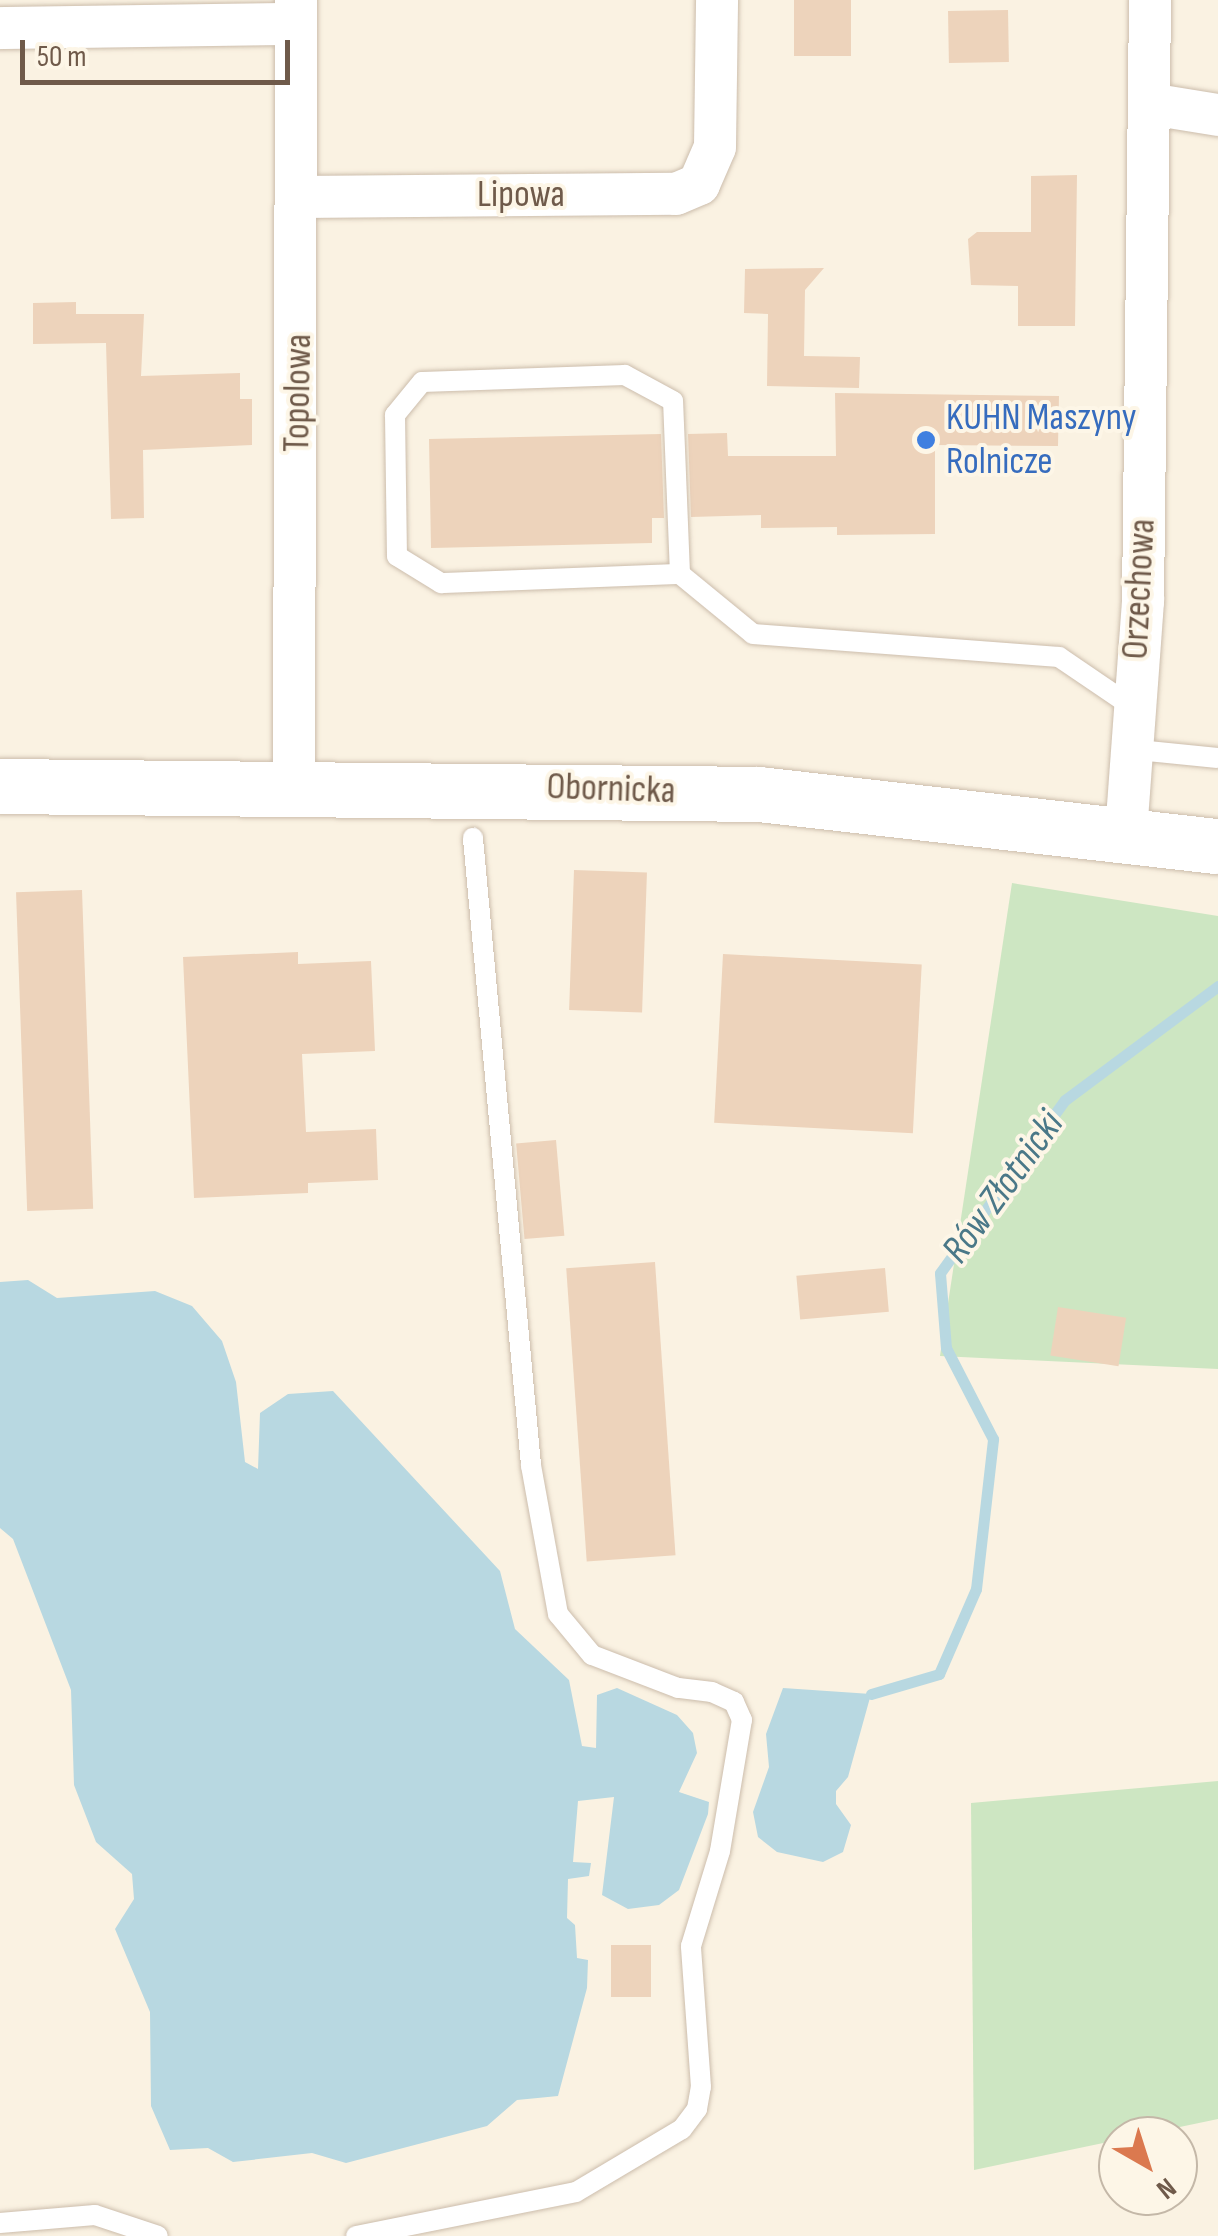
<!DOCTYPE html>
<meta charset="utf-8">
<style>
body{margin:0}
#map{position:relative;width:1218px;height:2236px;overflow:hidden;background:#faf2e2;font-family:"Sofia Sans Condensed",sans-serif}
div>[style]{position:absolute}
.green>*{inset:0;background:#cde6c2}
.water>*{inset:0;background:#b8d8e1}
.stream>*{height:11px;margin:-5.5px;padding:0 5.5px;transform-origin:5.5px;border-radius:5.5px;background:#b8d8e1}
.building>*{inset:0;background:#edd3bb;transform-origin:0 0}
.roads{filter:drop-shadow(0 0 2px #ccbdac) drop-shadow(0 0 2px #ccbdac)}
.service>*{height:20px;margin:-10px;padding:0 10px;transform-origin:10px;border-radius:10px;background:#fff}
.minor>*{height:42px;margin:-21px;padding:0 21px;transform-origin:21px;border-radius:21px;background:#fff}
.secondary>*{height:55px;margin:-27.5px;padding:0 27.5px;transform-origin:27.5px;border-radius:27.5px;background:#fff}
.dots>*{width:28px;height:28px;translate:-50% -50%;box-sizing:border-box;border:5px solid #fdf6e7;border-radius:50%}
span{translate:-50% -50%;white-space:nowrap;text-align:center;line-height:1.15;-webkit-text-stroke:8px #fdf6e7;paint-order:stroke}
.street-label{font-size:38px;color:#6f5a4a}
.shop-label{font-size:38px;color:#366cbe}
.left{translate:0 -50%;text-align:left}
.water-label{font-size:40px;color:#4a7888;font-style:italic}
.north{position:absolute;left:1098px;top:2116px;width:100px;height:100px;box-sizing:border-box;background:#fdf6e7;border:2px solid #c4b8a8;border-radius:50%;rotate:141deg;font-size:28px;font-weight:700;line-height:40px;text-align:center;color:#6f5a4a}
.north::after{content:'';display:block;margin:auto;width:35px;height:45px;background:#db794f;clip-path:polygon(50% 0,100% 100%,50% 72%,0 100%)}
.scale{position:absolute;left:20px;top:40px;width:270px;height:45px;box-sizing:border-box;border:5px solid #6f5a4a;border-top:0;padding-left:12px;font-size:30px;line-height:35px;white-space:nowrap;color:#6f5a4a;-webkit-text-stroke:8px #fdf6e7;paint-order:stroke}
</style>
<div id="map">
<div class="green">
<i style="clip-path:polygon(1012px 883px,1218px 916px,1218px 1369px,940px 1356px)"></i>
<i style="clip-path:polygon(1218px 1781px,1218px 2119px,974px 2170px,971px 1803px)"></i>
</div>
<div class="water">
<i style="clip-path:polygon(28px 1280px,57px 1298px,155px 1291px,192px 1306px,222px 1341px,236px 1382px,245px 1462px,258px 1469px,260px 1413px,288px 1394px,333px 1391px,500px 1571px,515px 1629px,569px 1680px,582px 1746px,596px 1748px,597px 1695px,617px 1688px,677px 1715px,693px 1733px,697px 1753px,679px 1792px,709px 1802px,708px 1814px,679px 1890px,659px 1905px,628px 1909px,602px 1895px,614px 1797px,578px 1801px,573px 1862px,591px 1863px,589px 1876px,568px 1879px,567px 1918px,575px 1925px,577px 1958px,588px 1960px,587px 1988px,558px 2096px,517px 2100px,487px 2126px,346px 2163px,312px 2153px,233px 2162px,208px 2148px,170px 2150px,151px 2106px,150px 2012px,115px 1929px,134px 1899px,132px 1874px,96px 1842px,74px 1785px,71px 1690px,13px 1539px,0 1528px,0 1282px)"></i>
<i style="clip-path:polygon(783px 1688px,871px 1694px,848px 1777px,836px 1791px,836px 1804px,851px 1825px,843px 1852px,823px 1862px,777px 1852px,758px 1837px,753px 1812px,769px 1767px,766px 1734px)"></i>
</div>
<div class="stream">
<i style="left:871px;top:1694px;width:71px;rotate:-16.4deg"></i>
<i style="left:939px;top:1674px;width:93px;rotate:-66.5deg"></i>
<i style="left:976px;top:1589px;width:151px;rotate:-83.5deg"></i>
<i style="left:993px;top:1439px;width:102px;rotate:-117.3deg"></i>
<i style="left:946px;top:1348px;width:75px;rotate:-94.6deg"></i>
<i style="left:940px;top:1273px;width:213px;rotate:-54.2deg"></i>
<i style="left:1065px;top:1100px;width:191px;rotate:-36.7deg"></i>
</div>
<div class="building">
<i style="left:794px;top:0;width:57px;height:56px"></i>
<i style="left:1008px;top:10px;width:52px;height:60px;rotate:89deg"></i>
<i style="clip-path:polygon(1077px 175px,1075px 326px,1018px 326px,1018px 286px,971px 285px,968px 239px,977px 232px,1031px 232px,1031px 176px)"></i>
<i style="clip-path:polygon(824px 268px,805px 290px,804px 356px,860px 357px,859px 388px,767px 386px,768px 314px,744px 313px,745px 269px)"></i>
<i style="clip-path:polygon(76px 302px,76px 314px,144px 314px,141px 376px,240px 373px,240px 399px,252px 399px,252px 445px,143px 450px,144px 518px,111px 519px,106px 343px,33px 344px,33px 303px)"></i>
<i style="clip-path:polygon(835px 393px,1059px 396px,1058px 446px,935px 445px,935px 534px,837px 535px,837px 527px,761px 528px,761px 515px,691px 517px,688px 434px,727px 433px,728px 456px,836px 456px)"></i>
<i style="clip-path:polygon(661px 434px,664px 518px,652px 518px,652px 543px,431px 548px,429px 439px)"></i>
<i style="left:574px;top:870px;width:73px;height:140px;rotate:2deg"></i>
<i style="left:82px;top:890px;width:319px;height:66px;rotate:88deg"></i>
<i style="clip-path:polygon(298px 952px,298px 964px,371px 961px,375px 1051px,302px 1054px,306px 1132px,376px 1129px,378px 1180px,308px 1183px,308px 1193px,194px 1198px,183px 957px)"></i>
<i style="left:723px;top:954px;width:199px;height:169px;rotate:3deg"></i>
<i style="left:556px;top:1140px;width:96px;height:40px;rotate:85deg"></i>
<i style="left:655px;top:1262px;width:294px;height:89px;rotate:86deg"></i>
<i style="left:885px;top:1268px;width:44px;height:89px;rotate:85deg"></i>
<i style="left:1058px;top:1307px;width:69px;height:49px;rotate:9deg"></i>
<i style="left:611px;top:1945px;width:40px;height:52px"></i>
</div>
<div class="roads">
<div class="service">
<i style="left:680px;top:574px;width:173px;rotate:-92.3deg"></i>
<i style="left:673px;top:401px;width:55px;rotate:-151.6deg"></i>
<i style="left:625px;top:375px;width:203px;rotate:178deg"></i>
<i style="left:422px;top:382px;width:43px;rotate:129.3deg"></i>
<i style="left:395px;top:415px;width:141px;rotate:89.2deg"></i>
<i style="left:397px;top:556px;width:52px;rotate:31.5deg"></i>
<i style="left:441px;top:583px;width:239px;rotate:-2.2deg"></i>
<i style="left:680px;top:574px;width:94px;rotate:39.4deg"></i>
<i style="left:753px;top:634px;width:307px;rotate:4.3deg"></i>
<i style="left:1059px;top:657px;width:87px;rotate:34.2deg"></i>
<i style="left:1128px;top:749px;width:90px;rotate:5.7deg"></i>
<i style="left:0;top:2223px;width:95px;rotate:-4.8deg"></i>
<i style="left:95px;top:2215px;width:66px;rotate:18.4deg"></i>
<i style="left:356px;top:2236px;width:224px;rotate:-11.3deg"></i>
<i style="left:576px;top:2192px;width:123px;rotate:-30.7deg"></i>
<i style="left:682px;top:2129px;width:25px;rotate:-53deg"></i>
<i style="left:697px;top:2109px;width:22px;rotate:-80deg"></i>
<i style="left:701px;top:2087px;width:141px;rotate:-94.1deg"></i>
<i style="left:691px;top:1946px;width:99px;rotate:-73deg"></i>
<i style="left:720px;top:1851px;width:133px;rotate:-80.5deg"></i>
<i style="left:742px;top:1720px;width:20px;rotate:-114deg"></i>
<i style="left:734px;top:1702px;width:24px;rotate:-156deg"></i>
<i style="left:712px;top:1692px;width:34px;rotate:-173deg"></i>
<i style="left:678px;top:1688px;width:92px;rotate:-159deg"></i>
<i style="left:592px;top:1655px;width:53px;rotate:-129.7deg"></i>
<i style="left:558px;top:1614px;width:151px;rotate:-100.3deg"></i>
<i style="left:531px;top:1465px;width:630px;rotate:-95.29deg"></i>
</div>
<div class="minor">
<i style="left:0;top:28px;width:296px;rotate:-0.8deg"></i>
<i style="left:1150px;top:104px;width:69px;rotate:9.2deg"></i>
<i style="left:300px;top:197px;width:376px;rotate:-0.5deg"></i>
<i style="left:676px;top:194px;width:25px;rotate:-23deg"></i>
<i style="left:699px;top:184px;width:40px;rotate:-66.6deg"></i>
<i style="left:715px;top:147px;width:147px;rotate:-89.2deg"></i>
<i style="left:294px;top:785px;width:785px;rotate:-89.85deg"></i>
<i style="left:1126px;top:833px;width:233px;rotate:-85.8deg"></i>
<i style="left:1143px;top:601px;width:601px;rotate:-89.33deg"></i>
</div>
<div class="secondary">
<i style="left:0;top:786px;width:759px;rotate:0.6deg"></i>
<i style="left:759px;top:794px;width:462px;rotate:6.5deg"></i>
</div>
</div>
<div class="dots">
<i style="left:926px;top:440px;background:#3f7fe0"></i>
</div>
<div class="street-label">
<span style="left:521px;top:195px">Lipowa</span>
<span style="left:298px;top:393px;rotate:-89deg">Topolowa</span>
<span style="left:1139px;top:589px;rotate:-87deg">Orzechowa</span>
<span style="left:611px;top:789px;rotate:2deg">Obornicka</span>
</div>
<div class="shop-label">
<span class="left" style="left:946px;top:440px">KUHN Maszyny<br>Rolnicze</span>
</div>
<div class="water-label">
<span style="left:1003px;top:1187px;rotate:-54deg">Rów Złotnicki</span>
</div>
<div class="north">N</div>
<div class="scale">50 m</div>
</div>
